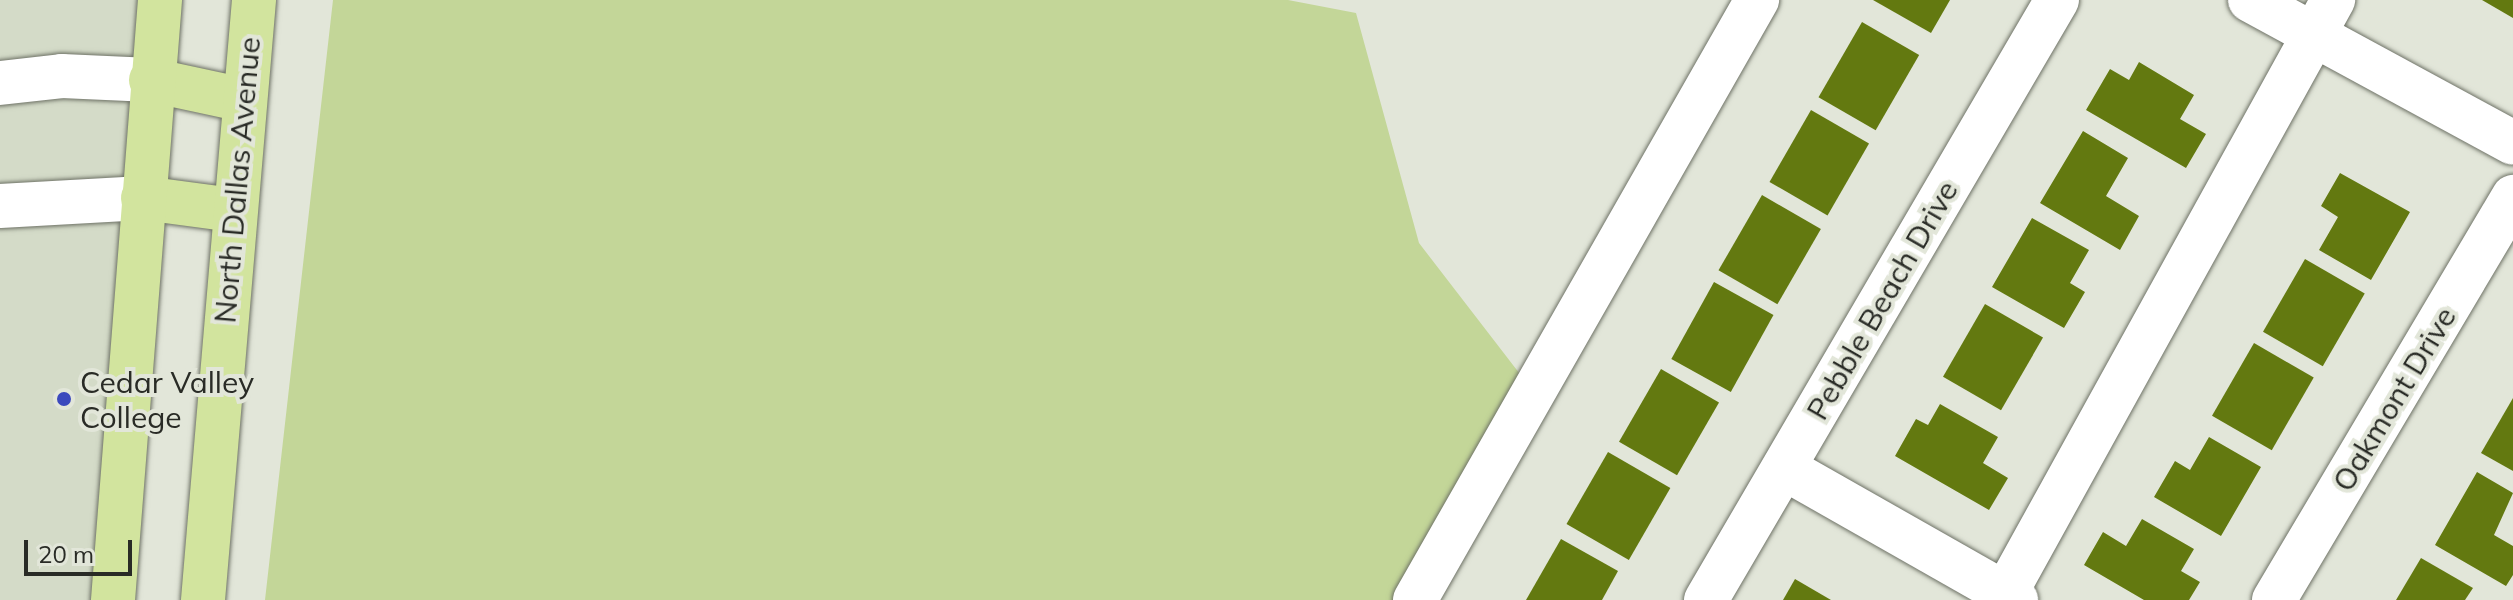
<!DOCTYPE html>
<style>
body{margin:0}
#map{position:relative;width:2513px;height:600px;overflow:hidden;background:#e2e6d9;font-family:Mulish,sans-serif}
div>[style]{position:absolute}
.built>*{inset:0;background:#d4dbc8}
.green>*{inset:0;background:#c3d698}
.building>*{inset:0;background:#637910;transform-origin:0 0}
.roads{filter:drop-shadow(0 0 2px #6e7266) drop-shadow(0 0 2px #6e7266)}
.minor>*{height:44px;margin:-22px;padding:0 22px;transform-origin:22px;border-radius:22px;background:#fff}
.major>*{height:44px;margin:-22px;padding:0 22px;transform-origin:22px;border-radius:22px;background:#d2e49e}
.dots>*{width:22px;height:22px;translate:-50% -50%;box-sizing:border-box;border:4px solid #e2e6d9;border-radius:50%}
span{translate:-50% -50%;white-space:nowrap;text-align:center;line-height:1.15;-webkit-text-stroke:8px #e2e6d9;paint-order:stroke}
.street-label{font-size:30px;color:#292b26}
.poi-label{font-size:30px;color:#292b26}
.left{translate:0 -50%;text-align:left}
.scale{position:absolute;left:24px;top:540px;width:108px;height:36px;box-sizing:border-box;border:4px solid #292b26;border-top:0;padding-left:10px;font-size:24px;line-height:28px;white-space:nowrap;color:#292b26;-webkit-text-stroke:6px #e2e6d9;paint-order:stroke}
</style>
<div id="map">
<div class="built">
<i style="clip-path:polygon(0 0,158px 0,113px 600px,0 600px)"></i>
</div>
<div class="green">
<i style="clip-path:polygon(333px 0,1288px 0,1356px 13px,1419px 243px,1523px 378px,1394px 600px,265px 600px)"></i>
</div>
<div class="building">
<i style="clip-path:polygon(1873px 0,1950px 0,1931px 33px)"></i>
<i style="clip-path:polygon(2482px 0,2513px 0,2513px 18px)"></i>
<i style="left:1862px;top:22px;width:66px;height:87px;rotate:30deg"></i>
<i style="clip-path:polygon(2139px 62px,2194px 95px,2180px 119px,2206px 134px,2186px 168px,2086px 110px,2110px 69px,2129px 80px)"></i>
<i style="left:1811px;top:110px;width:67px;height:83px;rotate:30deg"></i>
<i style="clip-path:polygon(2083px 131px,2128px 158px,2106px 196px,2139px 216px,2120px 250px,2040px 203px)"></i>
<i style="clip-path:polygon(2340px 173px,2410px 212px,2371px 280px,2319px 250px,2338px 217px,2321px 206px)"></i>
<i style="left:1762px;top:195px;width:68px;height:87px;rotate:30deg"></i>
<i style="clip-path:polygon(2032px 218px,2089px 250px,2070px 283px,2085px 292px,2064px 328px,1992px 287px)"></i>
<i style="left:2305px;top:259px;width:69px;height:84px;rotate:30deg"></i>
<i style="left:1714px;top:282px;width:68px;height:88px;rotate:29deg"></i>
<i style="left:1985px;top:304px;width:67px;height:84px;rotate:30deg"></i>
<i style="left:2254px;top:343px;width:69px;height:84px;rotate:30deg"></i>
<i style="left:1661px;top:369px;width:67px;height:84px;rotate:30deg"></i>
<i style="clip-path:polygon(2513px 398px,2513px 471px,2481px 453px)"></i>
<i style="clip-path:polygon(1940px 404px,1998px 437px,1983px 463px,2008px 478px,1989px 510px,1895px 456px,1916px 419px,1928px 425px)"></i>
<i style="clip-path:polygon(2209px 437px,2261px 467px,2221px 536px,2154px 497px,2175px 461px,2190px 470px)"></i>
<i style="left:1608px;top:452px;width:72px;height:83px;rotate:30deg"></i>
<i style="clip-path:polygon(2477px 472px,2513px 493px,2494px 535px,2513px 546px,2513px 575px,2506px 586px,2435px 545px)"></i>
<i style="clip-path:polygon(2142px 519px,2194px 549px,2181px 571px,2200px 582px,2189px 600px,2144px 600px,2084px 565px,2103px 532px,2126px 546px)"></i>
<i style="clip-path:polygon(1561px 539px,1618px 571px,1602px 600px,1526px 600px)"></i>
<i style="clip-path:polygon(2421px 558px,2473px 588px,2465px 600px,2396px 600px)"></i>
<i style="clip-path:polygon(1795px 579px,1831px 600px,1783px 600px)"></i>
</div>
<div class="roads">
<div class="minor">
<i style="left:2250px;top:0;width:299px;rotate:28.5deg"></i>
<i style="left:0;top:83px;width:62px;rotate:-6.4deg"></i>
<i style="left:62px;top:76px;width:89px;rotate:2.6deg"></i>
<i style="left:0;top:206px;width:143px;rotate:-3.2deg"></i>
<i style="left:1784px;top:468px;width:267px;rotate:29.6deg"></i>
<i style="left:2005px;top:594px;width:679px;rotate:-61.09deg"></i>
<i style="left:1415px;top:600px;width:691px;rotate:-60.32deg"></i>
<i style="left:1706px;top:600px;width:695px;rotate:-59.67deg"></i>
<i style="left:2274px;top:600px;width:469px;rotate:-59.3deg"></i>
</div>
<div class="major">
<i style="left:151px;top:80px;width:95px;rotate:12.1deg"></i>
<i style="left:143px;top:198px;width:91px;rotate:7.6deg"></i>
<i style="left:113px;top:600px;width:602px;rotate:-85.52deg"></i>
<i style="left:203px;top:600px;width:602px;rotate:-85.14deg"></i>
</div>
</div>
<div class="dots">
<i style="left:64px;top:399px;background:#3b49bd"></i>
</div>
<div class="street-label">
<span style="left:237px;top:180px;rotate:-85deg">North Dallas Avenue</span>
<span style="left:1882px;top:300px;rotate:-60deg">Pebble Beach Drive</span>
<span style="left:2394px;top:399px;rotate:-59deg">Oakmont Drive</span>
</div>
<div class="poi-label">
<span class="left" style="left:80px;top:399px">Cedar Valley<br>College</span>
</div>
<div class="scale">20 m</div>
</div>
